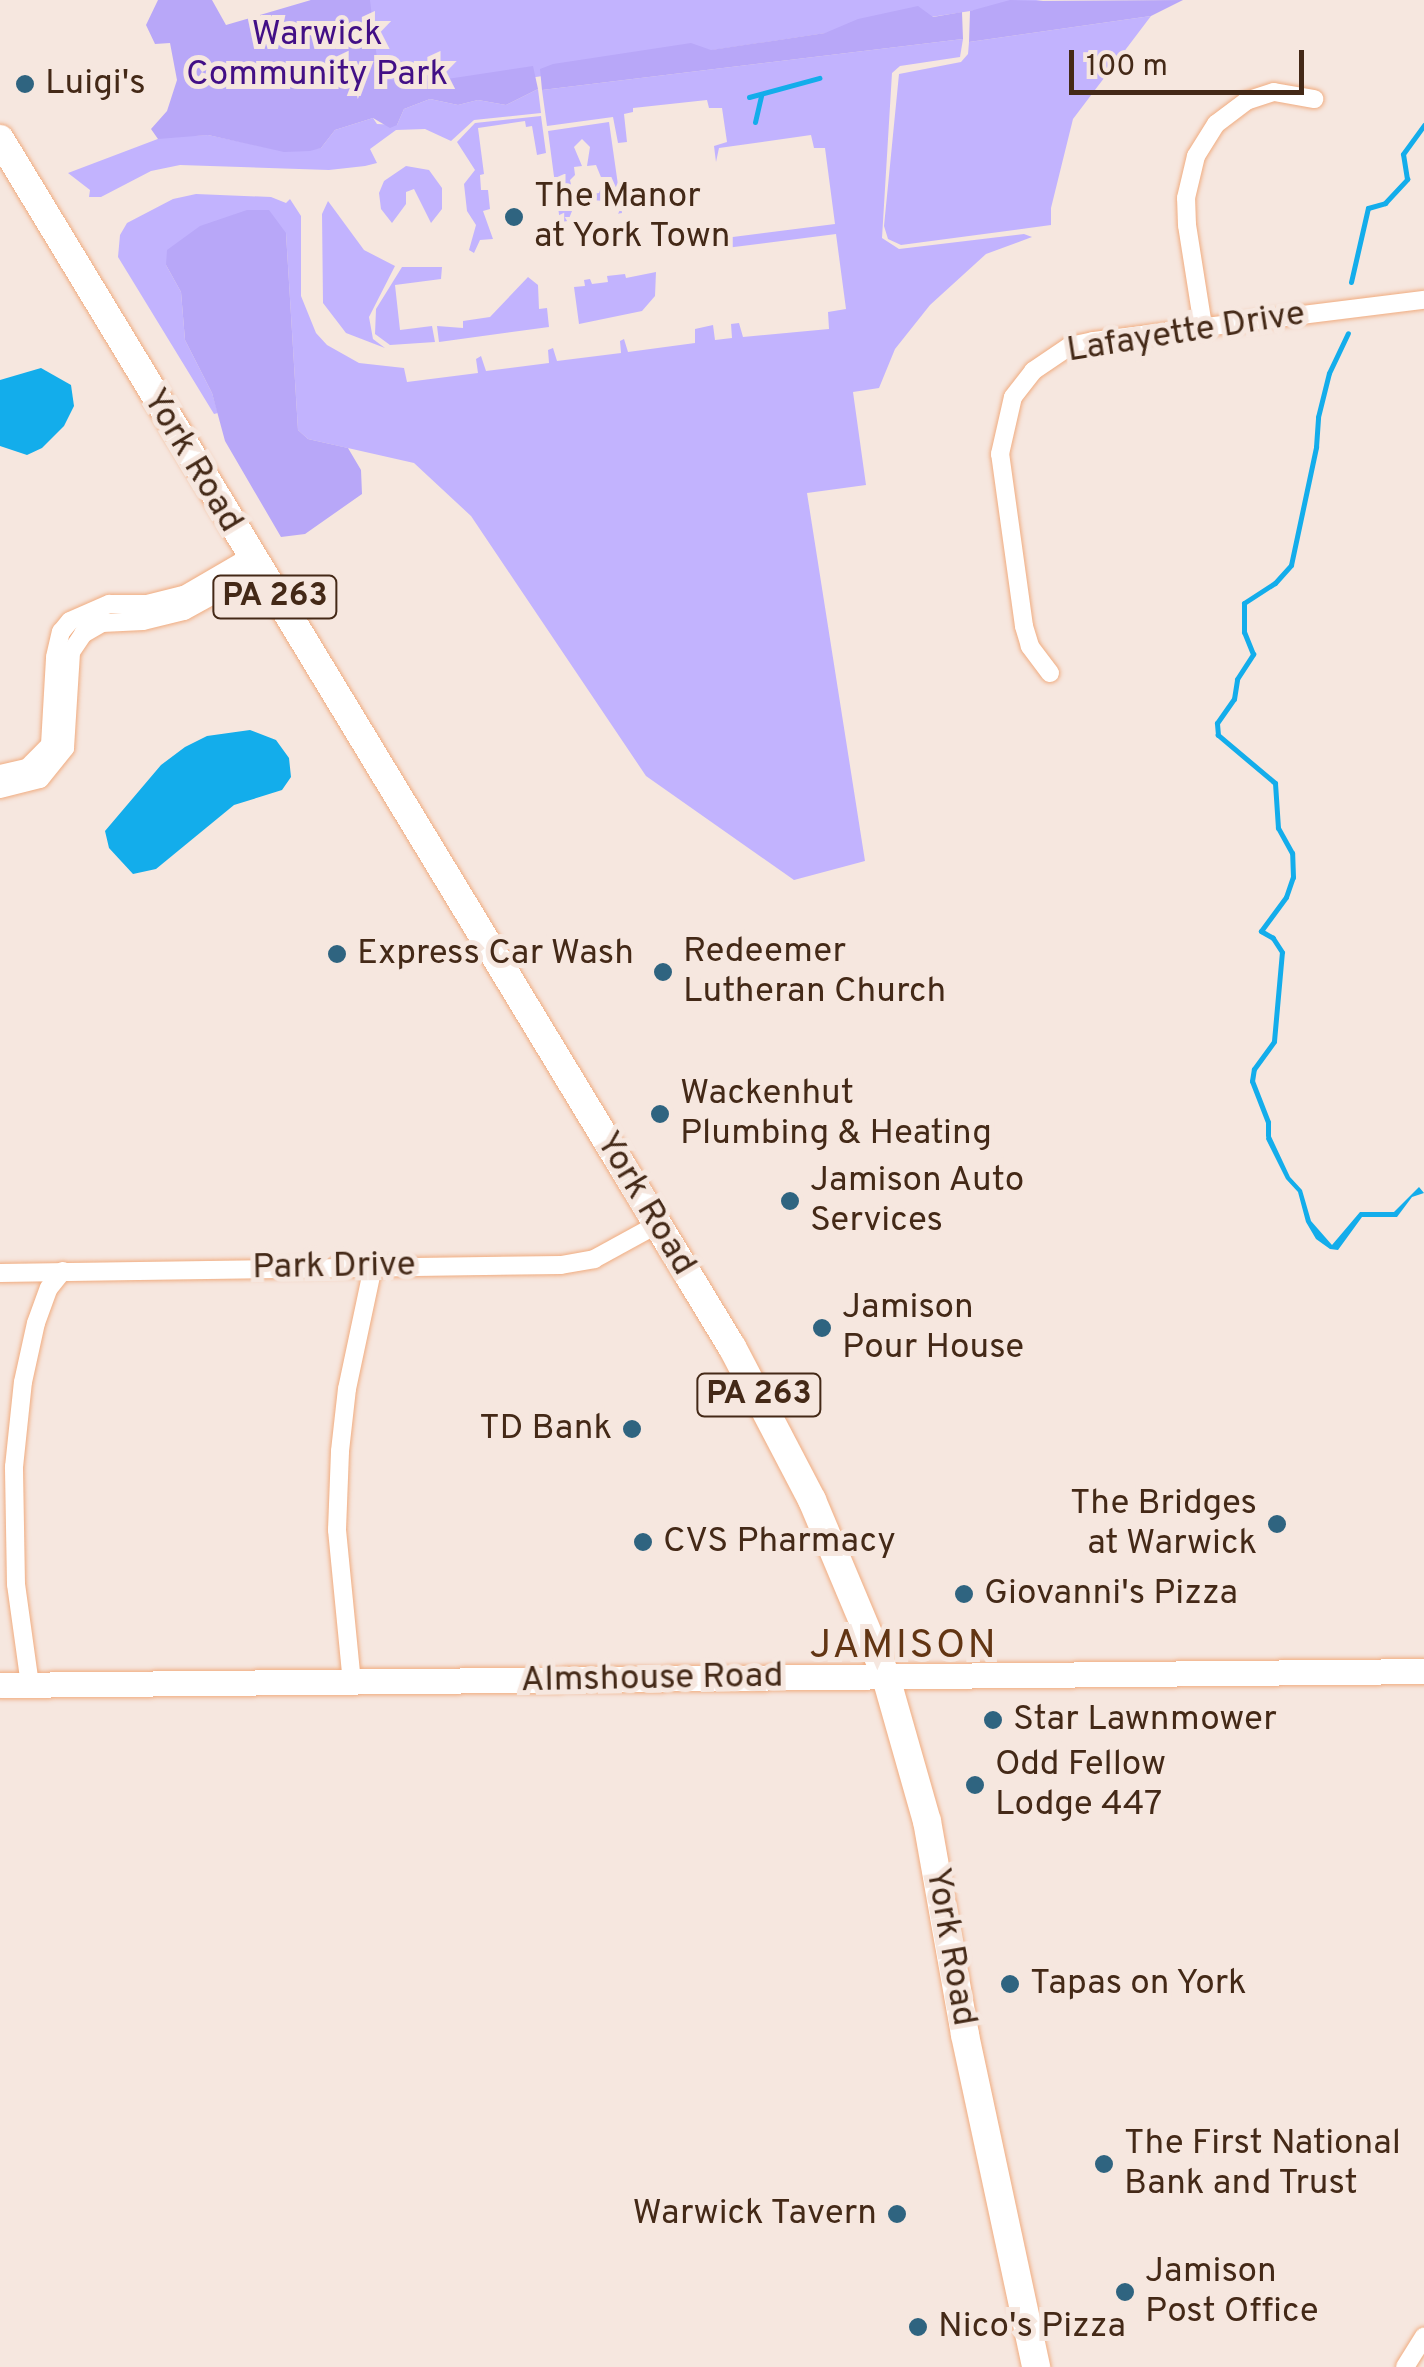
<!DOCTYPE html>
<style>
body{margin:0}
#map{position:relative;width:1424px;height:2367px;overflow:hidden;background:#f6e7df;font-family:Overpass,sans-serif}
div>[style]{position:absolute}
.green>*{inset:0;background:#c2b3fe}
.forest>*{inset:0;background:#b8a7f8}
.water>*{inset:0;background:#13adeb}
.stream>*{height:5px;margin:-2.5px;padding:0 2.5px;transform-origin:2.5px;border-radius:2.5px;background:#13adeb}
.roads{filter:drop-shadow(0 0 2px #f0ac80) drop-shadow(0 0 2px #f0ac80)}
.minor>*{height:18px;margin:-9px;padding:0 9px;transform-origin:9px;border-radius:9px;background:#fff}
.secondary>*{height:25px;margin:-12.5px;padding:0 12.5px;transform-origin:12.5px;border-radius:12.5px;background:#fff}
.trunk>*{height:28px;margin:-14px;padding:0 14px;transform-origin:14px;border-radius:14px;background:#fff}
.dots>*{width:28px;height:28px;translate:-50% -50%;box-sizing:border-box;border:5px solid #f6e7df;border-radius:50%}
span{translate:-50% -50%;white-space:nowrap;text-align:center;line-height:1.15;-webkit-text-stroke:10px #f6e7df;paint-order:stroke}
.shield-label span{padding:2px 8px;background:#f6e7df;border:2px solid;border-radius:8px;-webkit-text-stroke-width:0}
.shield-label{font-size:32px;color:#442917;font-weight:700}
.park-label{font-size:35px;color:#420f86}
.poi-label{font-size:35px;color:#442917}
.left{translate:0 -50%;text-align:left}
.right{translate:-100% -50%;text-align:right}
.street-label{font-size:35px;color:#442917}
.quarter-label{font-size:40px;color:#623513;letter-spacing:2.5px}
.scale{position:absolute;left:1069px;top:50px;width:235px;height:45px;box-sizing:border-box;border:5px solid #442917;border-top:0;padding-left:12px;font-size:30px;line-height:35px;white-space:nowrap;color:#442917;-webkit-text-stroke:8px #f6e7df;paint-order:stroke}
</style>
<div id="map">
<div class="green">
<i style="clip-path:polygon(311px 0,1043px 0,187px 130px)"></i>
<i style="clip-path:polygon(1151px 16px,1073px 119px,1051px 208px,1051px 225px,901px 245px,888px 239px,884px 226px,899px 74px,961px 62px,968px 54px,969px 42px)"></i>
<i style="clip-path:polygon(963px 39px,960px 57px,900px 66px,892px 73px,882px 238px,899px 249px,1024px 234px,1032px 237px,986px 254px,930px 305px,895px 349px,879px 388px,853px 392px,866px 485px,807px 493px,865px 861px,794px 880px,646px 776px,471px 516px,414px 463px,308px 439px,298px 430px,286px 233px,166px 265px,181px 292px,185px 340px,212px 393px,218px 413px,214px 414px,118px 257px,120px 235px,127px 223px,173px 199px,196px 194px,271px 197px,286px 203px,290px 199px,301px 216px,301px 296px,316px 333px,327px 345px,359px 363px,404px 368px,407px 382px,478px 373px,476px 359px,481px 356px,486px 371px,549px 363px,548px 350px,553px 348px,557px 361px,621px 353px,620px 341px,624px 339px,628px 352px,695px 343px,695px 329px,713px 325px,715px 340px,732px 338px,731px 324px,739px 323px,743px 337px,829px 329px,828px 312px,846px 309px,836px 234px,726px 248px,725px 238px,835px 224px,825px 148px,814px 148px,811px 135px,719px 148px,716px 162px,714px 146px,727px 142px,722px 108px,709px 108px,707px 100px,633px 108px,633px 112px,624px 114px,627px 142px,618px 143px,613px 117px,547px 126px,542px 90px)"></i>
<i style="clip-path:polygon(538px 89px,541px 113px,474px 120px,451px 141px,425px 129px,396px 130px,370px 149px,377px 163px,365px 166px,329px 170px,180px 165px,151px 171px,101px 197px,89px 197px,90px 190px,68px 173px,163px 137px,208px 135px,284px 151px,321px 148px,335px 130px,373px 118px,377px 124px,397px 125px,404px 109px,430px 99px,458px 105px,478px 100px,506px 105px)"></i>
<i style="clip-path:polygon(541px 116px,546px 153px,537px 155px,532px 126px,526px 127px,525px 121px,478px 128px,484px 174px,480px 175px,481px 190px,488px 190px,490px 209px,483px 211px,493px 239px,480px 240px,474px 253px,469px 250px,476px 225px,467px 211px,464px 184px,475px 170px,457px 142px,475px 123px)"></i>
<i style="clip-path:polygon(609px 122px,622px 213px,616px 214px,604px 201px,592px 200px,591px 194px,599px 193px,603px 182px,596px 165px,587px 166px,590px 147px,582px 139px,574px 147px,582px 166px,574px 167px,575px 175px,570px 180px,572px 189px,578px 196px,586px 195px,586px 201px,574px 206px,568px 221px,560px 222px,548px 131px)"></i>
<i style="clip-path:polygon(406px 166px,429px 170px,442px 188px,442px 209px,431px 223px,414px 189px,406px 192px,406px 204px,392px 223px,381px 209px,379px 193px,384px 181px)"></i>
<i style="clip-path:polygon(328px 201px,364px 250px,395px 266px,369px 317px,373px 339px,385px 348px,346px 333px,323px 303px,322px 214px)"></i>
<i style="clip-path:polygon(402px 267px,442px 267px,441px 279px,395px 285px,400px 330px,432px 326px,435px 342px,390px 345px,375px 334px,376px 309px)"></i>
<i style="clip-path:polygon(656px 272px,655px 296px,642px 311px,579px 324px,574px 287px,585px 286px,584px 280px,590px 279px,592px 284px,608px 282px,607px 276px,625px 274px,626px 278px)"></i>
<i style="clip-path:polygon(528px 277px,538px 285px,539px 309px,547px 308px,549px 327px,439px 342px,437px 326px,463px 328px,463px 321px,490px 317px)"></i>
</div>
<div class="forest">
<i style="clip-path:polygon(158px 0,212px 0,226px 25px,311px 0,370px 0,378px 67px,387px 80px,434px 81px,533px 66px,538px 89px,506px 105px,478px 100px,458px 105px,430px 99px,404px 109px,397px 125px,390px 128px,373px 118px,335px 130px,321px 148px,310px 151px,284px 152px,208px 135px,158px 139px,151px 129px,167px 111px,177px 80px,170px 43px,155px 44px,146px 25px)"></i>
<i style="clip-path:polygon(1010px 0,1037px 1px,1183px 0,1151px 16px,969px 42px,970px 11px)"></i>
<i style="clip-path:polygon(918px 6px,933px 17px,962px 12px,963px 39px,542px 90px,540px 69px,553px 64px,691px 43px,711px 50px,825px 33px,858px 19px)"></i>
<i style="clip-path:polygon(247px 210px,269px 210px,286px 233px,298px 430px,308px 439px,348px 448px,361px 470px,362px 494px,305px 534px,281px 537px,225px 441px,212px 393px,185px 340px,181px 292px,166px 265px,167px 250px,200px 226px)"></i>
</div>
<div class="water">
<i style="clip-path:polygon(41px 368px,71px 385px,74px 406px,64px 426px,42px 448px,27px 455px,0 446px,0 380px)"></i>
<i style="clip-path:polygon(250px 730px,276px 740px,289px 758px,291px 777px,282px 790px,234px 805px,156px 869px,133px 874px,109px 848px,105px 831px,161px 765px,185px 747px,207px 736px)"></i>
<i style="clip-path:polygon(1268px 1130px,1290px 1177px,1302px 1190px,1311px 1221px,1332px 1245px,1360px 1212px,1394px 1212px,1419px 1187px,1424px 1193px,1412px 1197px,1397px 1217px,1362px 1217px,1338px 1250px,1330px 1249px,1316px 1239px,1306px 1222px,1298px 1192px,1286px 1179px,1266px 1139px)"></i>
</div>
<div class="stream">
<i style="left:749px;top:97px;width:73px;rotate:-15.2deg"></i>
<i style="left:755px;top:122px;width:28px;rotate:-77deg"></i>
<i style="left:1351px;top:282px;width:76px;rotate:-77.1deg"></i>
<i style="left:1368px;top:208px;width:18px;rotate:-16deg"></i>
<i style="left:1385px;top:203px;width:33px;rotate:-47deg"></i>
<i style="left:1407px;top:179px;width:25px;rotate:-99deg"></i>
<i style="left:1403px;top:154px;width:36px;rotate:-54deg"></i>
<i style="left:1268px;top:1135px;width:13px;rotate:-90deg"></i>
<i style="left:1268px;top:1122px;width:44px;rotate:-111.3deg"></i>
<i style="left:1252px;top:1081px;width:12px;rotate:-81deg"></i>
<i style="left:1254px;top:1069px;width:34px;rotate:-54deg"></i>
<i style="left:1274px;top:1041px;width:89px;rotate:-84.9deg"></i>
<i style="left:1282px;top:952px;width:17px;rotate:-123deg"></i>
<i style="left:1273px;top:938px;width:14px;rotate:-150deg"></i>
<i style="left:1261px;top:931px;width:42px;rotate:-53.7deg"></i>
<i style="left:1286px;top:897px;width:21px;rotate:-71deg"></i>
<i style="left:1293px;top:877px;width:24px;rotate:-92deg"></i>
<i style="left:1292px;top:853px;width:29px;rotate:-119deg"></i>
<i style="left:1278px;top:828px;width:45px;rotate:-93.8deg"></i>
<i style="left:1275px;top:783px;width:75px;rotate:-139.9deg"></i>
<i style="left:1218px;top:735px;width:12px;rotate:-95deg"></i>
<i style="left:1217px;top:723px;width:29px;rotate:-55deg"></i>
<i style="left:1234px;top:699px;width:20px;rotate:-81deg"></i>
<i style="left:1237px;top:679px;width:30px;rotate:-57deg"></i>
<i style="left:1253px;top:654px;width:24px;rotate:-112deg"></i>
<i style="left:1244px;top:632px;width:29px;rotate:-90deg"></i>
<i style="left:1244px;top:603px;width:37px;rotate:-33deg"></i>
<i style="left:1275px;top:583px;width:24px;rotate:-48deg"></i>
<i style="left:1291px;top:565px;width:121px;rotate:-78deg"></i>
<i style="left:1316px;top:447px;width:30px;rotate:-86deg"></i>
<i style="left:1318px;top:417px;width:45px;rotate:-76deg"></i>
<i style="left:1329px;top:373px;width:44px;rotate:-64.6deg"></i>
</div>
<div class="roads">
<div class="minor">
<i style="left:1203px;top:326px;width:102px;rotate:-99deg"></i>
<i style="left:1187px;top:225px;width:27px;rotate:-92deg"></i>
<i style="left:1186px;top:198px;width:43px;rotate:-76.6deg"></i>
<i style="left:1196px;top:156px;width:38px;rotate:-58deg"></i>
<i style="left:1216px;top:124px;width:38px;rotate:-37deg"></i>
<i style="left:1246px;top:101px;width:29px;rotate:-18deg"></i>
<i style="left:1274px;top:92px;width:41px;rotate:9.9deg"></i>
<i style="left:1050px;top:673px;width:34px;rotate:-127deg"></i>
<i style="left:1030px;top:646px;width:21px;rotate:-107deg"></i>
<i style="left:1024px;top:626px;width:174px;rotate:-97.9deg"></i>
<i style="left:1000px;top:454px;width:58px;rotate:-77.2deg"></i>
<i style="left:1013px;top:397px;width:33px;rotate:-52deg"></i>
<i style="left:1033px;top:371px;width:45px;rotate:-34deg"></i>
<i style="left:1070px;top:346px;width:24px;rotate:-12deg"></i>
<i style="left:1093px;top:341px;width:334px;rotate:-7.1deg"></i>
<i style="left:0;top:774px;width:28px;rotate:-13deg"></i>
<i style="left:27px;top:768px;width:33px;rotate:-45deg"></i>
<i style="left:50px;top:745px;width:88px;rotate:-86.7deg"></i>
<i style="left:55px;top:657px;width:26px;rotate:-77deg"></i>
<i style="left:61px;top:632px;width:14px;rotate:-51deg"></i>
<i style="left:70px;top:621px;width:43px;rotate:-23.6deg"></i>
<i style="left:109px;top:604px;width:38px"></i>
<i style="left:147px;top:604px;width:38px;rotate:-14deg"></i>
<i style="left:184px;top:595px;width:78px;rotate:-30.2deg"></i>
<i style="left:0;top:789px;width:41px;rotate:-14deg"></i>
<i style="left:40px;top:779px;width:40px;rotate:-51deg"></i>
<i style="left:65px;top:748px;width:96px;rotate:-86.4deg"></i>
<i style="left:71px;top:652px;width:22px;rotate:-56deg"></i>
<i style="left:83px;top:634px;width:22px;rotate:-30deg"></i>
<i style="left:102px;top:623px;width:41px;rotate:-2.8deg"></i>
<i style="left:143px;top:621px;width:42px;rotate:-13.7deg"></i>
<i style="left:184px;top:611px;width:85px;rotate:-28.7deg"></i>
<i style="left:0;top:1273px;width:561px;rotate:-0.82deg"></i>
<i style="left:561px;top:1265px;width:34px;rotate:-10deg"></i>
<i style="left:594px;top:1259px;width:73px;rotate:-28.7deg"></i>
<i style="left:352px;top:1683px;width:154px;rotate:-95.6deg"></i>
<i style="left:337px;top:1530px;width:79px;rotate:-87.8deg"></i>
<i style="left:340px;top:1451px;width:62px;rotate:-83.6deg"></i>
<i style="left:347px;top:1389px;width:125px;rotate:-78deg"></i>
<i style="left:30px;top:1685px;width:102px;rotate:-97.9deg"></i>
<i style="left:16px;top:1584px;width:117px;rotate:-91deg"></i>
<i style="left:14px;top:1467px;width:85px;rotate:-84deg"></i>
<i style="left:23px;top:1382px;width:60px;rotate:-77.6deg"></i>
<i style="left:36px;top:1323px;width:37px;rotate:-70deg"></i>
<i style="left:49px;top:1288px;width:22px;rotate:-51deg"></i>
<i style="left:1405px;top:2367px;width:36px;rotate:-58deg"></i>
</div>
<div class="secondary">
<i style="left:0;top:1685px;width:1424px;rotate:-0.56deg"></i>
</div>
<div class="trunk">
<i style="left:0;top:139px;width:1412px;rotate:58.79deg"></i>
<i style="left:732px;top:1347px;width:173px;rotate:62.4deg"></i>
<i style="left:812px;top:1500px;width:189px;rotate:67.2deg"></i>
<i style="left:885px;top:1674px;width:153px;rotate:74.1deg"></i>
<i style="left:927px;top:1821px;width:217px;rotate:79.9deg"></i>
<i style="left:965px;top:2035px;width:340px;rotate:77.9deg"></i>
</div>
</div>
<div class="dots">
<i style="left:25px;top:84px;background:#2f6480"></i>
<i style="left:514px;top:217px;background:#2f6480"></i>
<i style="left:337px;top:954px;background:#2f6480"></i>
<i style="left:663px;top:972px;background:#2f6480"></i>
<i style="left:660px;top:1114px;background:#2f6480"></i>
<i style="left:790px;top:1201px;background:#2f6480"></i>
<i style="left:822px;top:1328px;background:#2f6480"></i>
<i style="left:632px;top:1429px;background:#2f6480"></i>
<i style="left:1277px;top:1524px;background:#2f6480"></i>
<i style="left:643px;top:1542px;background:#2f6480"></i>
<i style="left:964px;top:1594px;background:#2f6480"></i>
<i style="left:993px;top:1720px;background:#2f6480"></i>
<i style="left:975px;top:1785px;background:#2f6480"></i>
<i style="left:1010px;top:1984px;background:#2f6480"></i>
<i style="left:1104px;top:2164px;background:#2f6480"></i>
<i style="left:897px;top:2214px;background:#2f6480"></i>
<i style="left:1125px;top:2292px;background:#2f6480"></i>
<i style="left:918px;top:2327px;background:#2f6480"></i>
</div>
<div class="shield-label">
<span style="left:275px;top:597px">PA 263</span>
<span style="left:759px;top:1395px">PA 263</span>
</div>
<div class="park-label">
<span style="left:317px;top:55px">Warwick<br>Community Park</span>
</div>
<div class="poi-label">
<span class="left" style="left:45px;top:84px">Luigi's</span>
<span class="left" style="left:534px;top:217px">The Manor<br>at York Town</span>
<span class="left" style="left:683px;top:972px">Redeemer<br>Lutheran Church</span>
<span class="left" style="left:357px;top:954px">Express Car Wash</span>
<span class="left" style="left:680px;top:1114px">Wackenhut<br>Plumbing &amp; Heating</span>
<span class="left" style="left:810px;top:1201px">Jamison Auto<br>Services</span>
<span class="left" style="left:842px;top:1328px">Jamison<br>Pour House</span>
<span class="right" style="left:612px;top:1429px">TD Bank</span>
<span class="right" style="left:1257px;top:1524px">The Bridges<br>at Warwick</span>
<span class="left" style="left:663px;top:1542px">CVS Pharmacy</span>
<span class="left" style="left:984px;top:1594px">Giovanni's Pizza</span>
<span class="left" style="left:1013px;top:1720px">Star Lawnmower</span>
<span class="left" style="left:995px;top:1785px">Odd Fellow<br>Lodge 447</span>
<span class="left" style="left:1030px;top:1984px">Tapas on York</span>
<span class="left" style="left:1124px;top:2164px">The First National<br>Bank and Trust</span>
<span class="right" style="left:877px;top:2214px">Warwick Tavern</span>
<span class="left" style="left:1145px;top:2292px">Jamison<br>Post Office</span>
<span class="left" style="left:938px;top:2327px">Nico's Pizza</span>
</div>
<div class="street-label">
<span style="left:1186px;top:333px;rotate:-9deg">Lafayette Drive</span>
<span style="left:192px;top:461px;rotate:59deg">York Road</span>
<span style="left:645px;top:1204px;rotate:59deg">York Road</span>
<span style="left:334px;top:1267px;rotate:-1deg">Park Drive</span>
<span style="left:652px;top:1679px;rotate:-1deg">Almshouse Road</span>
<span style="left:950px;top:1947px;rotate:80deg">York Road</span>
</div>
<div class="quarter-label">
<span style="left:904px;top:1647px">JAMISON</span>
</div>
<div class="scale">100 m</div>
</div>
